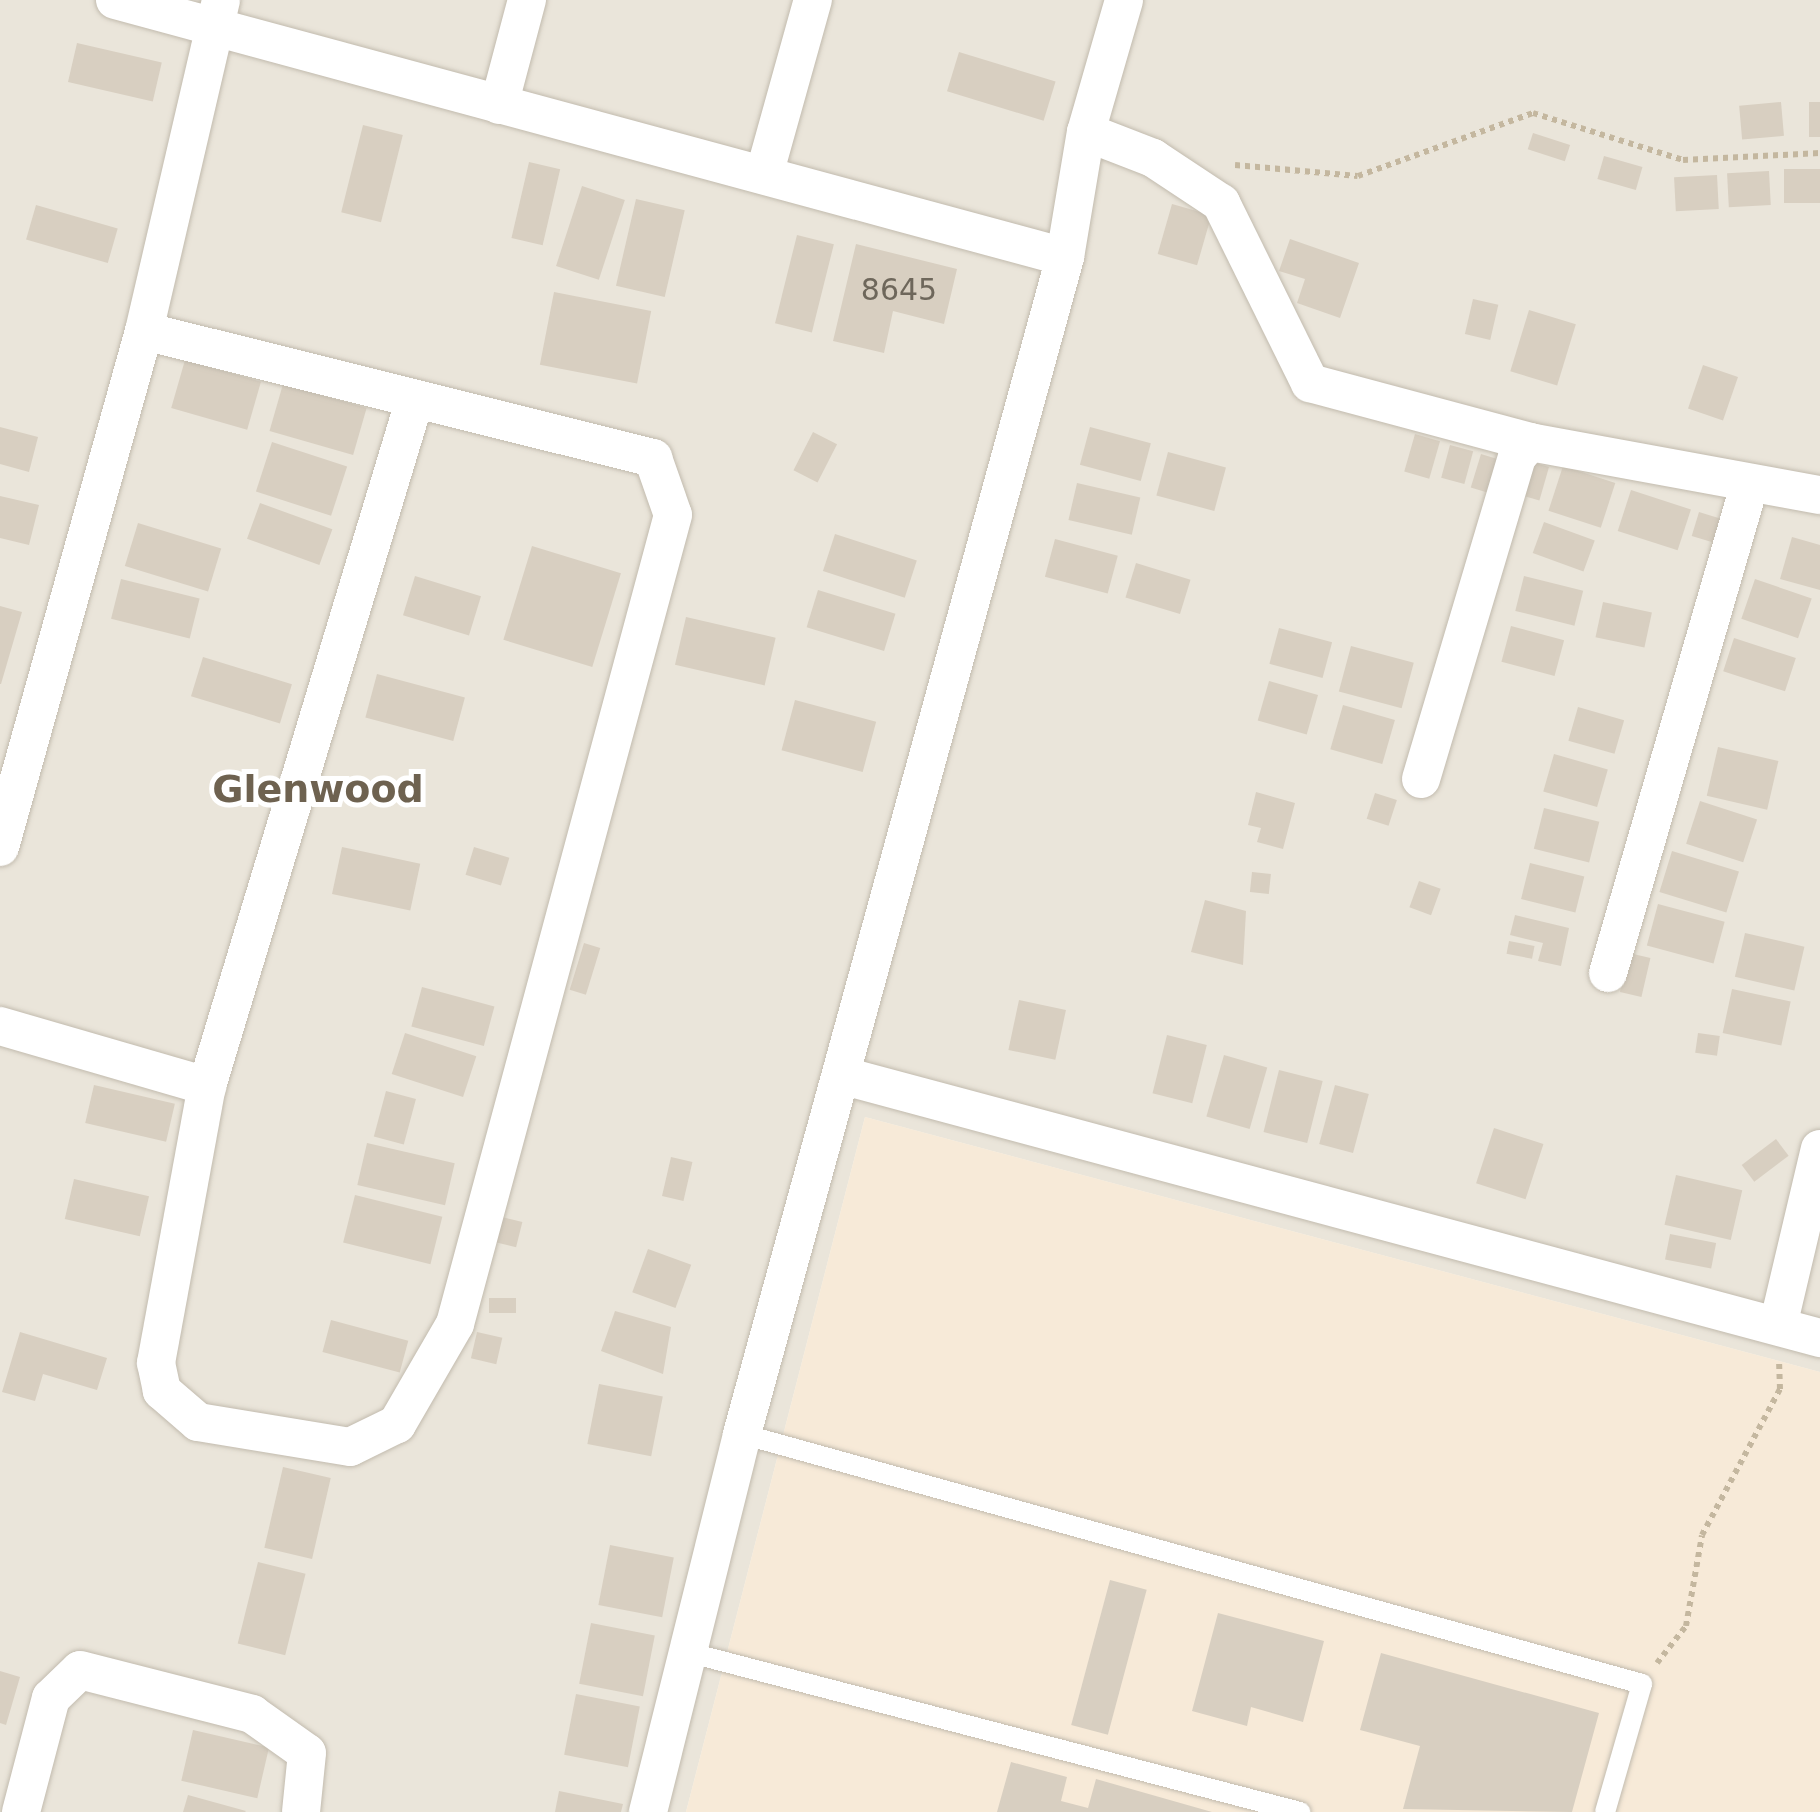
<!DOCTYPE html>
<style>
body{margin:0}
#map{position:relative;width:1820px;height:1812px;overflow:hidden;background:#f6f3ec;font-family:"DejaVu Sans",sans-serif}
div>[style]{position:absolute}
.residential>*{inset:0;background:#eae5da}
.commercial>*{inset:0;background:#f7ead8}
.building>*{inset:0;background:#d8cfc1;transform-origin:0 0}
.path>*{height:6px;margin-top:-3px;transform-origin:0;background:repeating-linear-gradient(90deg,#c4b79f 0 5px,transparent 0 10px)}
.roads{filter:drop-shadow(0 0 2px #c2bbae) drop-shadow(0 0 2px #c2bbae)}
.service>*{height:20px;margin:-10px;padding:0 10px;transform-origin:10px;border-radius:10px;background:#fff}
.minor>*{height:38px;margin:-19px;padding:0 19px;transform-origin:19px;border-radius:19px;background:#fff}
span{translate:-50% -50%;white-space:nowrap;text-align:center;line-height:1.15;-webkit-text-stroke:10px #fff;paint-order:stroke}
.number-label{font-size:30px;color:#6e675b}
.number-label span{-webkit-text-stroke-width:0}
.neighbourhood-label{font-size:38px;color:#6e6250;font-weight:700}
</style>
<div id="map">
<div class="residential">
<i style="clip-path:polygon(0 0,1820px 0,1820px 1372px,865px 1117px,686px 1812px,0 1812px)"></i>
</div>
<div class="commercial">
<i style="clip-path:polygon(865px 1117px,1820px 1372px,1820px 1812px,686px 1812px)"></i>
</div>
<div class="building">
<i style="left:77px;top:43px;width:87px;height:40px;rotate:13deg"></i>
<i style="left:959px;top:52px;width:101px;height:41px;rotate:17deg"></i>
<i style="left:1781px;top:102px;width:34px;height:42px;rotate:85deg"></i>
<i style="left:1820px;top:102px;width:35px;height:11px;rotate:90deg"></i>
<i style="left:363px;top:125px;width:41px;height:90px;rotate:14deg"></i>
<i style="left:1533px;top:133px;width:39px;height:17px;rotate:18deg"></i>
<i style="left:1604px;top:156px;width:40px;height:24px;rotate:16deg"></i>
<i style="left:529px;top:162px;width:32px;height:78px;rotate:13deg"></i>
<i style="left:1820px;top:169px;width:34px;height:36px;rotate:90deg"></i>
<i style="left:1769px;top:171px;width:34px;height:42px;rotate:87deg"></i>
<i style="left:1717px;top:175px;width:34px;height:43px;rotate:87deg"></i>
<i style="left:582px;top:186px;width:45px;height:84px;rotate:18deg"></i>
<i style="left:636px;top:199px;width:50px;height:89px;rotate:13deg"></i>
<i style="left:1172px;top:204px;width:41px;height:52px;rotate:16deg"></i>
<i style="left:36px;top:205px;width:85px;height:36px;rotate:16deg"></i>
<i style="left:797px;top:235px;width:38px;height:91px;rotate:14deg"></i>
<i style="clip-path:polygon(1290px 239px,1359px 263px,1340px 318px,1297px 303px,1305px 279px,1279px 271px)"></i>
<i style="clip-path:polygon(856px 244px,957px 269px,944px 324px,893px 311px,884px 353px,833px 341px)"></i>
<i style="left:554px;top:292px;width:99px;height:74px;rotate:11deg"></i>
<i style="left:1473px;top:299px;width:26px;height:36px;rotate:13deg"></i>
<i style="left:1529px;top:310px;width:49px;height:64px;rotate:17deg"></i>
<i style="left:185px;top:360px;width:79px;height:50px;rotate:16deg"></i>
<i style="left:1703px;top:365px;width:37px;height:46px;rotate:19deg"></i>
<i style="left:283px;top:384px;width:87px;height:49px;rotate:16deg"></i>
<i style="clip-path:polygon(0 427px,38px 437px,29px 472px,0 464px)"></i>
<i style="left:1090px;top:427px;width:63px;height:39px;rotate:15deg"></i>
<i style="left:813px;top:432px;width:27px;height:43px;rotate:27deg"></i>
<i style="left:1415px;top:434px;width:26px;height:39px;rotate:16deg"></i>
<i style="left:272px;top:442px;width:79px;height:52px;rotate:18deg"></i>
<i style="left:1450px;top:445px;width:24px;height:34px;rotate:15deg"></i>
<i style="left:1168px;top:452px;width:60px;height:45px;rotate:15deg"></i>
<i style="left:1481px;top:454px;width:24px;height:35px;rotate:17deg"></i>
<i style="left:1525px;top:460px;width:25px;height:35px;rotate:16deg"></i>
<i style="left:1563px;top:466px;width:55px;height:47px;rotate:18deg"></i>
<i style="left:1077px;top:483px;width:65px;height:38px;rotate:13deg"></i>
<i style="left:1631px;top:490px;width:63px;height:43px;rotate:18deg"></i>
<i style="clip-path:polygon(0 496px,39px 505px,29px 545px,0 538px)"></i>
<i style="left:260px;top:503px;width:77px;height:38px;rotate:20deg"></i>
<i style="left:1699px;top:512px;width:27px;height:25px;rotate:17deg"></i>
<i style="left:1544px;top:522px;width:54px;height:33px;rotate:20deg"></i>
<i style="left:138px;top:523px;width:87px;height:45px;rotate:17deg"></i>
<i style="left:835px;top:534px;width:86px;height:39px;rotate:18deg"></i>
<i style="clip-path:polygon(1792px 537px,1820px 545px,1820px 590px,1780px 579px)"></i>
<i style="left:1055px;top:539px;width:65px;height:39px;rotate:15deg"></i>
<i style="left:532px;top:546px;width:93px;height:98px;rotate:17deg"></i>
<i style="left:1136px;top:563px;width:57px;height:36px;rotate:17deg"></i>
<i style="left:415px;top:576px;width:69px;height:41px;rotate:17deg"></i>
<i style="left:1524px;top:576px;width:61px;height:36px;rotate:14deg"></i>
<i style="left:121px;top:579px;width:81px;height:41px;rotate:14deg"></i>
<i style="left:1755px;top:579px;width:60px;height:42px;rotate:19deg"></i>
<i style="left:818px;top:590px;width:81px;height:39px;rotate:17deg"></i>
<i style="left:1603px;top:602px;width:50px;height:36px;rotate:12deg"></i>
<i style="clip-path:polygon(0 606px,22px 612px,1px 684px,0 684px)"></i>
<i style="left:686px;top:617px;width:92px;height:49px;rotate:13deg"></i>
<i style="left:1511px;top:626px;width:55px;height:37px;rotate:15deg"></i>
<i style="left:1279px;top:628px;width:55px;height:37px;rotate:15deg"></i>
<i style="left:1734px;top:638px;width:65px;height:35px;rotate:18deg"></i>
<i style="left:1351px;top:646px;width:65px;height:47px;rotate:15deg"></i>
<i style="left:203px;top:657px;width:93px;height:41px;rotate:17deg"></i>
<i style="left:377px;top:674px;width:91px;height:45px;rotate:15deg"></i>
<i style="left:1269px;top:681px;width:51px;height:41px;rotate:16deg"></i>
<i style="left:795px;top:700px;width:84px;height:52px;rotate:15deg"></i>
<i style="left:1343px;top:705px;width:54px;height:46px;rotate:16deg"></i>
<i style="left:1578px;top:707px;width:48px;height:35px;rotate:16deg"></i>
<i style="left:1718px;top:747px;width:62px;height:50px;rotate:13deg"></i>
<i style="left:1554px;top:754px;width:56px;height:39px;rotate:16deg"></i>
<i style="clip-path:polygon(1256px 792px,1295px 803px,1283px 849px,1257px 842px,1261px 828px,1248px 825px)"></i>
<i style="left:1375px;top:793px;width:23px;height:27px;rotate:18deg"></i>
<i style="left:1700px;top:801px;width:60px;height:45px;rotate:18deg"></i>
<i style="left:1544px;top:808px;width:57px;height:42px;rotate:14deg"></i>
<i style="left:342px;top:847px;width:80px;height:48px;rotate:12deg"></i>
<i style="left:474px;top:847px;width:37px;height:29px;rotate:17deg"></i>
<i style="left:1672px;top:851px;width:70px;height:43px;rotate:17deg"></i>
<i style="left:1530px;top:863px;width:56px;height:37px;rotate:14deg"></i>
<i style="left:1252px;top:872px;width:19px;height:20px;rotate:6deg"></i>
<i style="left:1419px;top:881px;width:23px;height:28px;rotate:20deg"></i>
<i style="clip-path:polygon(1205px 900px,1246px 911px,1243px 965px,1191px 952px)"></i>
<i style="left:1658px;top:904px;width:69px;height:43px;rotate:15deg"></i>
<i style="clip-path:polygon(1515px 915px,1569px 928px,1561px 966px,1538px 961px,1543px 943px,1510px 935px)"></i>
<i style="left:1745px;top:933px;width:61px;height:45px;rotate:13deg"></i>
<i style="left:1509px;top:941px;width:26px;height:13px;rotate:11deg"></i>
<i style="left:584px;top:943px;width:17px;height:49px;rotate:17deg"></i>
<i style="left:1629px;top:953px;width:22px;height:40px;rotate:13deg"></i>
<i style="left:422px;top:987px;width:75px;height:41px;rotate:15deg"></i>
<i style="left:1732px;top:989px;width:60px;height:45px;rotate:12deg"></i>
<i style="left:1019px;top:1000px;width:48px;height:51px;rotate:12deg"></i>
<i style="left:405px;top:1033px;width:75px;height:43px;rotate:18deg"></i>
<i style="left:1698px;top:1033px;width:22px;height:20px;rotate:8deg"></i>
<i style="left:1167px;top:1035px;width:41px;height:60px;rotate:14deg"></i>
<i style="left:1224px;top:1055px;width:45px;height:64px;rotate:16deg"></i>
<i style="left:1279px;top:1070px;width:45px;height:64px;rotate:14deg"></i>
<i style="left:94px;top:1085px;width:83px;height:39px;rotate:13deg"></i>
<i style="left:1335px;top:1085px;width:35px;height:61px;rotate:15deg"></i>
<i style="left:386px;top:1091px;width:31px;height:47px;rotate:15deg"></i>
<i style="left:1494px;top:1128px;width:52px;height:58px;rotate:18deg"></i>
<i style="left:1776px;top:1139px;width:21px;height:43px;rotate:53deg"></i>
<i style="left:367px;top:1143px;width:90px;height:43px;rotate:13deg"></i>
<i style="left:671px;top:1157px;width:22px;height:40px;rotate:13deg"></i>
<i style="left:1676px;top:1175px;width:68px;height:51px;rotate:13deg"></i>
<i style="left:74px;top:1179px;width:77px;height:41px;rotate:13deg"></i>
<i style="left:355px;top:1195px;width:90px;height:49px;rotate:14deg"></i>
<i style="left:502px;top:1217px;width:21px;height:26px;rotate:14deg"></i>
<i style="left:1670px;top:1234px;width:47px;height:26px;rotate:11deg"></i>
<i style="left:648px;top:1249px;width:46px;height:46px;rotate:20deg"></i>
<i style="left:489px;top:1298px;width:27px;height:15px"></i>
<i style="clip-path:polygon(615px 1311px,671px 1327px,663px 1374px,601px 1351px)"></i>
<i style="left:331px;top:1320px;width:80px;height:33px;rotate:15deg"></i>
<i style="clip-path:polygon(20px 1332px,107px 1358px,97px 1390px,43px 1374px,35px 1401px,2px 1392px)"></i>
<i style="left:477px;top:1332px;width:26px;height:27px;rotate:13deg"></i>
<i style="left:599px;top:1384px;width:65px;height:61px;rotate:11deg"></i>
<i style="left:283px;top:1467px;width:49px;height:83px;rotate:13deg"></i>
<i style="left:610px;top:1545px;width:65px;height:61px;rotate:11deg"></i>
<i style="left:258px;top:1562px;width:49px;height:84px;rotate:14deg"></i>
<i style="left:1110px;top:1580px;width:38px;height:150px;rotate:15deg"></i>
<i style="clip-path:polygon(1218px 1613px,1324px 1641px,1303px 1722px,1251px 1707px,1247px 1726px,1192px 1711px)"></i>
<i style="left:591px;top:1623px;width:65px;height:62px;rotate:11deg"></i>
<i style="clip-path:polygon(1381px 1653px,1599px 1713px,1572px 1812px,1403px 1809px,1420px 1746px,1360px 1730px)"></i>
<i style="clip-path:polygon(0 1671px,20px 1677px,6px 1725px,0 1723px)"></i>
<i style="left:576px;top:1694px;width:65px;height:62px;rotate:11deg"></i>
<i style="left:193px;top:1730px;width:78px;height:52px;rotate:13deg"></i>
<i style="clip-path:polygon(1011px 1762px,1067px 1777px,1061px 1801px,1088px 1808px,1096px 1779px,1212px 1812px,997px 1812px)"></i>
<i style="clip-path:polygon(559px 1791px,623px 1804px,621px 1812px,555px 1812px)"></i>
<i style="clip-path:polygon(188px 1795px,246px 1811px,245px 1812px,183px 1812px)"></i>
</div>
<div class="path">
<i style="left:1235px;top:165px;width:123px;rotate:5.1deg"></i>
<i style="left:1358px;top:176px;width:186px;rotate:-19.8deg"></i>
<i style="left:1533px;top:113px;width:157px;rotate:17.4deg"></i>
<i style="left:1683px;top:160px;width:137px;rotate:-2.9deg"></i>
<i style="left:1657px;top:1663px;width:47px;rotate:-51.9deg"></i>
<i style="left:1686px;top:1626px;width:92px;rotate:-80deg"></i>
<i style="left:1702px;top:1535px;width:166px;rotate:-61.9deg"></i>
<i style="left:1780px;top:1389px;width:28px;rotate:-92deg"></i>
</div>
<div class="roads">
<div class="service">
<i style="left:742px;top:1434px;width:934px;rotate:15.52deg"></i>
<i style="left:1642px;top:1684px;width:133px;rotate:106.1deg"></i>
<i style="left:687px;top:1652px;width:634px;rotate:14.63deg"></i>
</div>
<div class="minor">
<i style="left:115px;top:0;width:984px;rotate:15.14deg"></i>
<i style="left:499px;top:105px;width:109px;rotate:-75.1deg"></i>
<i style="left:1086px;top:132px;width:72px;rotate:21.2deg"></i>
<i style="left:1153px;top:158px;width:82px;rotate:33.5deg"></i>
<i style="left:1221px;top:203px;width:201px;rotate:63.7deg"></i>
<i style="left:1310px;top:383px;width:228px;rotate:15deg"></i>
<i style="left:1530px;top:442px;width:295px;rotate:10.4deg"></i>
<i style="left:764px;top:175px;width:182px;rotate:-74.4deg"></i>
<i style="left:144px;top:331px;width:525px;rotate:14.01deg"></i>
<i style="left:653px;top:458px;width:60px;rotate:70.7deg"></i>
<i style="left:673px;top:515px;width:838px;rotate:105.08deg"></i>
<i style="left:455px;top:1324px;width:116px;rotate:120.1deg"></i>
<i style="left:397px;top:1424px;width:52px;rotate:153.9deg"></i>
<i style="left:350px;top:1447px;width:154px;rotate:-170.7deg"></i>
<i style="left:198px;top:1422px;width:48px;rotate:-139.3deg"></i>
<i style="left:162px;top:1391px;width:29px;rotate:-102deg"></i>
<i style="left:156px;top:1363px;width:282px;rotate:-79.6deg"></i>
<i style="left:207px;top:1086px;width:715px;rotate:-73.16deg"></i>
<i style="left:1421px;top:779px;width:336px;rotate:-73.4deg"></i>
<i style="left:1517px;top:457px;width:20px;rotate:-49deg"></i>
<i style="left:0;top:847px;width:536px;rotate:-74.41deg"></i>
<i style="left:144px;top:331px;width:340px;rotate:-76.9deg"></i>
<i style="left:1608px;top:973px;width:507px;rotate:-73.85deg"></i>
<i style="left:0;top:1026px;width:216px;rotate:16.2deg"></i>
<i style="left:844px;top:1076px;width:1011px;rotate:15.03deg"></i>
<i style="left:1778px;top:1326px;width:182px;rotate:-76.7deg"></i>
<i style="left:21px;top:1812px;width:118px;rotate:-75.3deg"></i>
<i style="left:51px;top:1698px;width:40px;rotate:-44deg"></i>
<i style="left:80px;top:1670px;width:178px;rotate:14.3deg"></i>
<i style="left:252px;top:1714px;width:67px;rotate:35.3deg"></i>
<i style="left:307px;top:1753px;width:59px;rotate:95.8deg"></i>
<i style="left:648px;top:1812px;width:390px;rotate:-76deg"></i>
<i style="left:742px;top:1434px;width:1221px;rotate:-74.65deg"></i>
<i style="left:1065px;top:257px;width:127px;rotate:-80.5deg"></i>
<i style="left:1086px;top:132px;width:137px;rotate:-73.9deg"></i>
</div>
</div>
<div class="number-label">
<span style="left:899px;top:290px">8645</span>
</div>
<div class="neighbourhood-label">
<span style="left:318px;top:790px">Glenwood</span>
</div>
</div>
